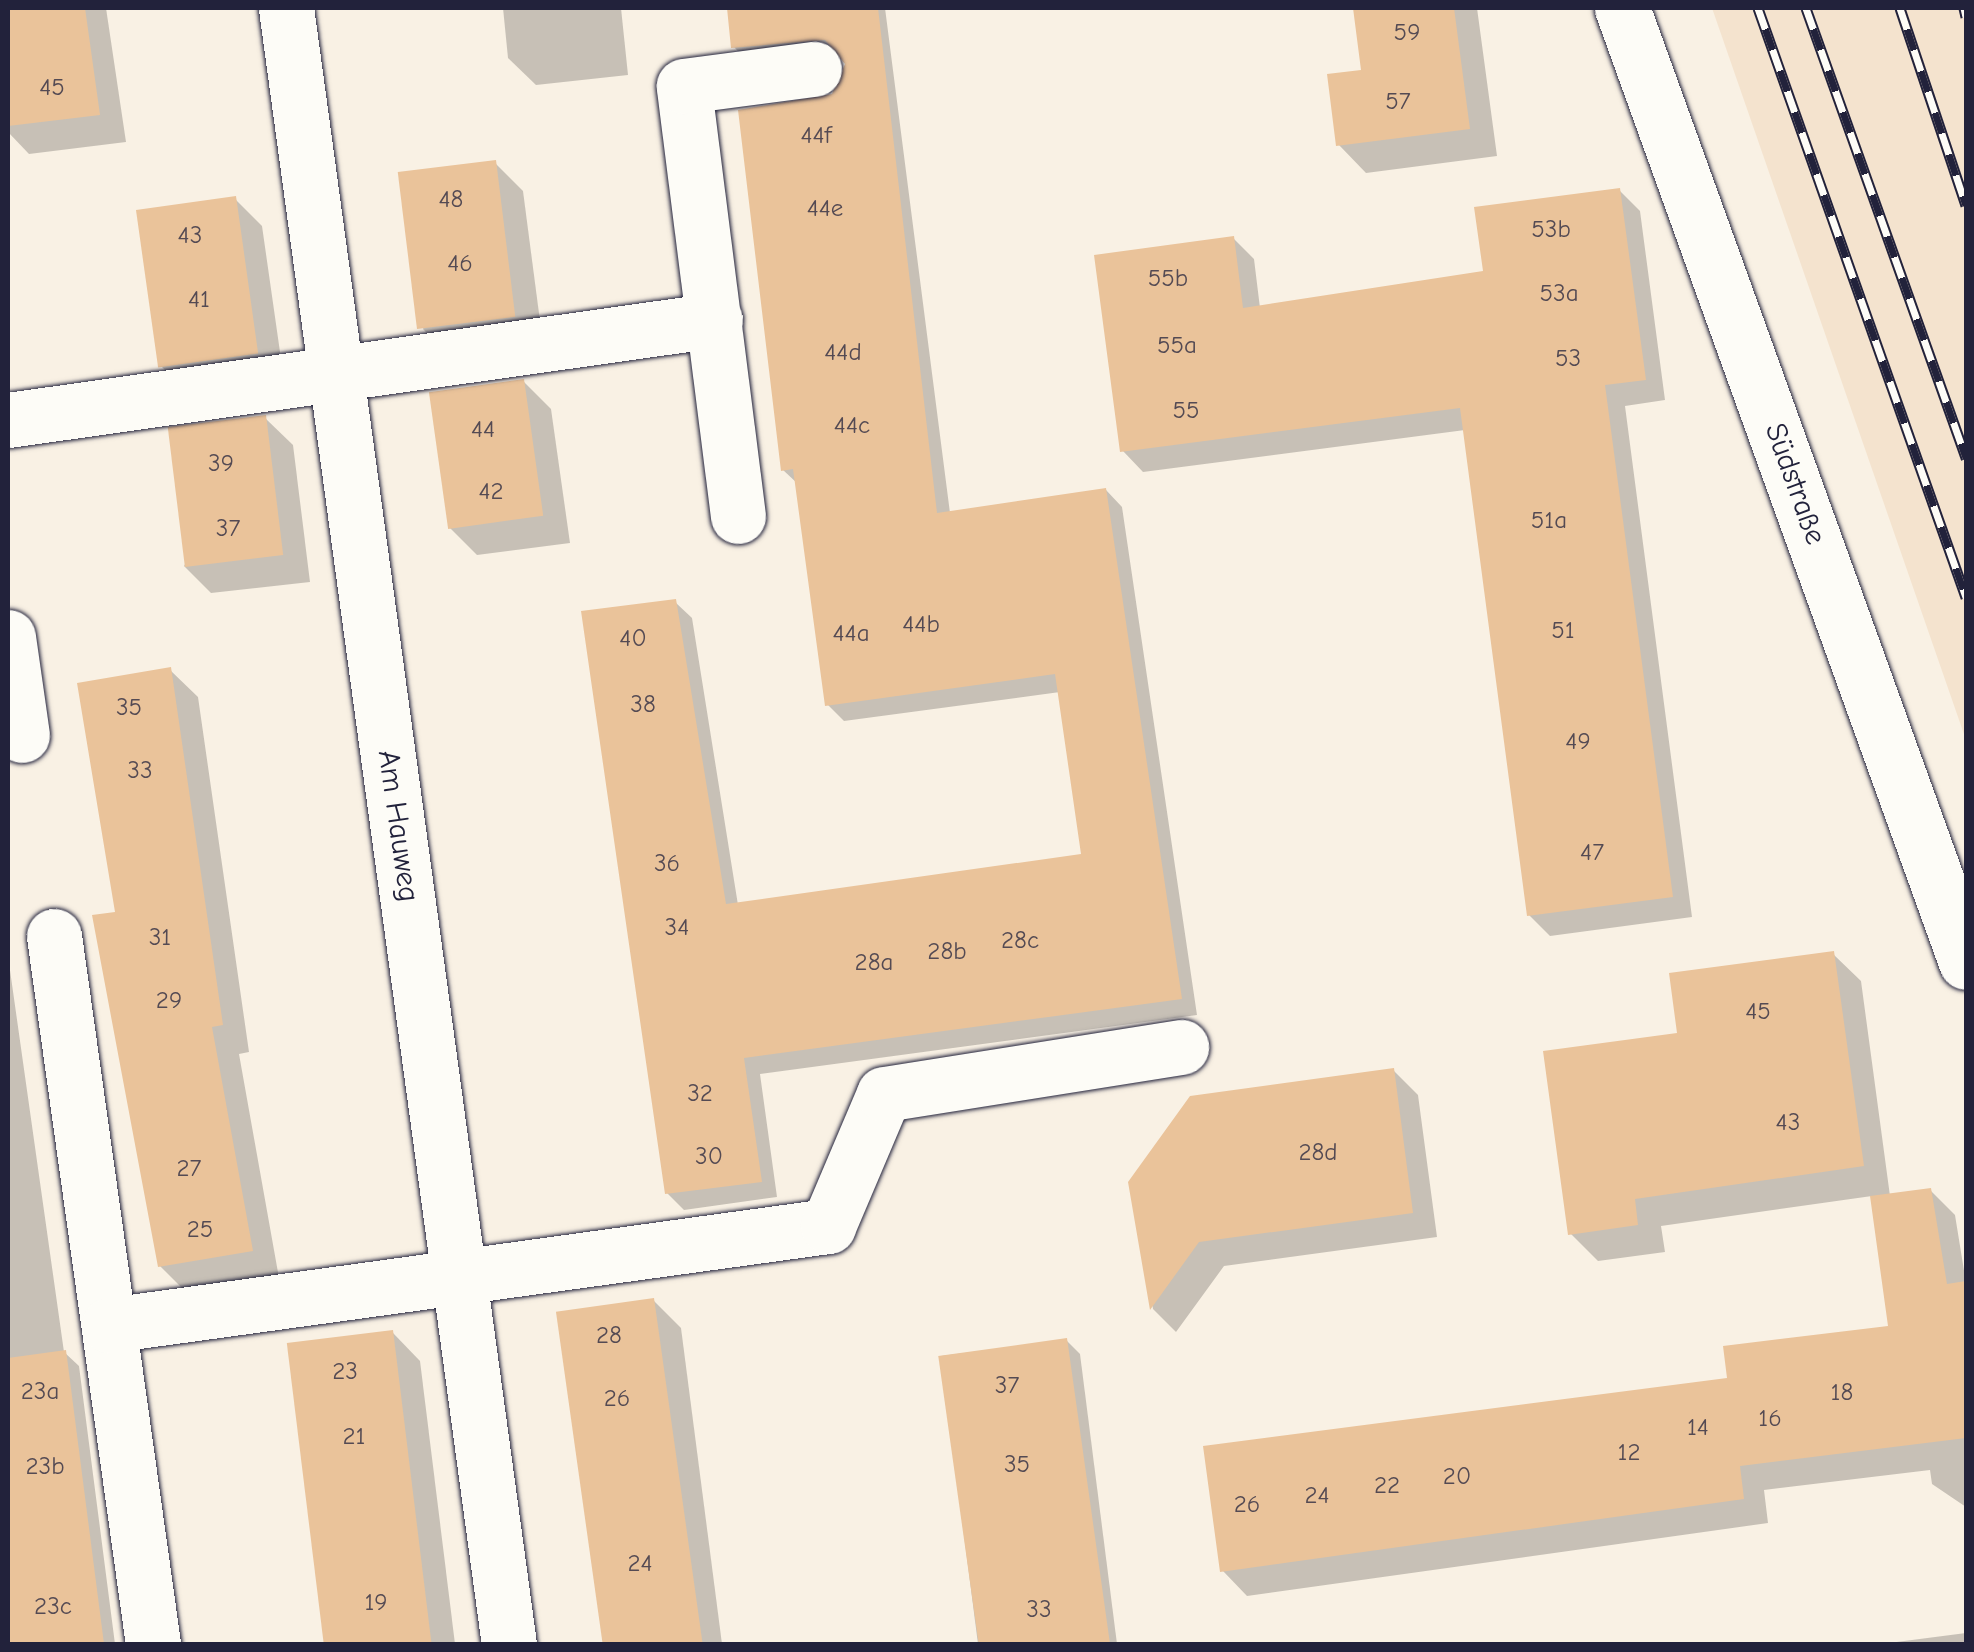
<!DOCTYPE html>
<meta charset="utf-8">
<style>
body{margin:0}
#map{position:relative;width:1974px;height:1652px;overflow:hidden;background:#f9f1e4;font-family:"Comic Neue",sans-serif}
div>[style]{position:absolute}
.built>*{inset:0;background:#f4e3ce}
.shadow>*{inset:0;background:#0003}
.building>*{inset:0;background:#eac39a;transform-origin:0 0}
.roads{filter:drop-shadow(0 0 2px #22223b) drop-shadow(0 0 2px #22223b)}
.minor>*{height:55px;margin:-27.5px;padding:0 27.5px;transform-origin:27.5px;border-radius:27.5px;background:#fdfcf7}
.rail>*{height:11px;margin-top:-5.5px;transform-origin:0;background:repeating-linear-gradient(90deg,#fdfcf7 0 22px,#22223b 0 44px);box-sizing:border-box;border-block:2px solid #22223b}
span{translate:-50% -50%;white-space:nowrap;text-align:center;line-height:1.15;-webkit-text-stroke:8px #fdfcf7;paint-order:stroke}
.number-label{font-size:25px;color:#544a53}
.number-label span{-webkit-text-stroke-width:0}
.street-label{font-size:30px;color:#22223b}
.frame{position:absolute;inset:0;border:10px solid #22223b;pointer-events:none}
</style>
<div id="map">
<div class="built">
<i style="clip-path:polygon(1712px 8px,1966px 8px,1966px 740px)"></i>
</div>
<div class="shadow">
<i style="clip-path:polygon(8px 8px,106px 8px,126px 142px,29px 154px,8px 132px)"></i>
<i style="clip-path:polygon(503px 8px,621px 8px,628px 75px,536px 85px,508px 58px)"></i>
<i style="clip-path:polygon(728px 8px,885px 8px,950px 513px,1106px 490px,1122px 507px,1197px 1015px,760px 1074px,777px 1197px,684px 1210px,667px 1193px,675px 602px,692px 618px,738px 905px,1084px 856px,1060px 692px,844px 721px,827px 704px,798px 484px,783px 470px,834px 97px,848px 64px,841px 56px,750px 64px,734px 47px)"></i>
<i style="clip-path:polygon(1355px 8px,1477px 8px,1497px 156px,1366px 173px,1339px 145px,1364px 72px)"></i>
<i style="clip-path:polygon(495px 163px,523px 191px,543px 344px,450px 357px,423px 329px)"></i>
<i style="clip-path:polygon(1619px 190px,1640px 211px,1665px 400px,1625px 406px,1692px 917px,1550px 936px,1529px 915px,1465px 430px,1143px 472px,1123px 451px,1233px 238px,1254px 259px,1260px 308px,1485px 273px)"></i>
<i style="clip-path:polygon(235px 199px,262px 226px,284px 380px,189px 394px,161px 366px)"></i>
<i style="clip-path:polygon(523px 381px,551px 409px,570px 543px,477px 555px,449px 527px)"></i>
<i style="clip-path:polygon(265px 418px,293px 445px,310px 582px,211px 593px,184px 566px)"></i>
<i style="clip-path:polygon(170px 670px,198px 697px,249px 1052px,239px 1054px,279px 1278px,188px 1294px,160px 1266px,118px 914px)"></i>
<i style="clip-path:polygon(1833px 954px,1861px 981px,1890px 1196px,1930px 1190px,1955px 1215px,1966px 1283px,1966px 1507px,1932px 1484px,1930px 1470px,1764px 1490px,1768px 1523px,1247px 1596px,1223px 1571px,1891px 1328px,1872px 1196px,1661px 1226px,1665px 1252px,1598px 1261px,1571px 1234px,1679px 1035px)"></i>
<i style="clip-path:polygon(8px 956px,64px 1352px,79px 1366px,115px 1644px,8px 1644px)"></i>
<i style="clip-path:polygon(1393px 1070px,1418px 1095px,1437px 1237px,1224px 1266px,1176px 1332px,1153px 1309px,1131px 1183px)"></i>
<i style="clip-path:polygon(653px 1300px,681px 1328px,722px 1644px,605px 1644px,559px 1313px)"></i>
<i style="clip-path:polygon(393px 1333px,420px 1361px,455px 1644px,334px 1644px,290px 1348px)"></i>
<i style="clip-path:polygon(1066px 1340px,1080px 1354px,1117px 1644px,978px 1644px,941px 1356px)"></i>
<i style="clip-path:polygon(1966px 1633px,1966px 1644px,1881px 1644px)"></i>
</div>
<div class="building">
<i style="clip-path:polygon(8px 8px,85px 8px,100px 115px,8px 126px)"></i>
<i style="clip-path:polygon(727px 8px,878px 8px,937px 513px,1106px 488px,1182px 999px,744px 1058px,762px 1182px,665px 1194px,581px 611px,676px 599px,726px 904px,1081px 854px,1055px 674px,825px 706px,793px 469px,781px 471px,738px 110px,832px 94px,845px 64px,825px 40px,731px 48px)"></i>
<i style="clip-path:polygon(1353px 8px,1454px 8px,1470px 129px,1336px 146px,1327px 74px,1361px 70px)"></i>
<i style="left:496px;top:160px;width:158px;height:99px;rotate:83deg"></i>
<i style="clip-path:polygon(1620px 188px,1646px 380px,1605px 385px,1673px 897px,1527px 916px,1460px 408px,1120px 452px,1094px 255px,1234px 236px,1243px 308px,1483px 271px,1474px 207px)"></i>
<i style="left:236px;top:196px;width:159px;height:101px;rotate:82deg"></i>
<i style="left:524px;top:379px;width:138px;height:96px;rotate:82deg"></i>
<i style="left:266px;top:415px;width:141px;height:99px;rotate:83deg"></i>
<i style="clip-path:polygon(171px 667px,223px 1025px,212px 1027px,253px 1251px,158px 1267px,92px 915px,115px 912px,77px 683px)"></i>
<i style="clip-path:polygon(1834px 951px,1864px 1166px,1635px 1199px,1638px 1225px,1568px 1235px,1543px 1051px,1677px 1033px,1669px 973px)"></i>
<i style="clip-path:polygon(1394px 1068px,1413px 1213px,1199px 1242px,1150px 1310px,1128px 1182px,1190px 1096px)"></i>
<i style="clip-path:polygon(1931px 1188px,1947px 1284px,1966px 1281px,1966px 1438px,1740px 1466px,1744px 1499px,1220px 1572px,1203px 1446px,1727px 1378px,1723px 1346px,1888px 1326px,1870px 1196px)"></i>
<i style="left:654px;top:1298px;width:349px;height:99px;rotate:82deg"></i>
<i style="left:393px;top:1330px;width:316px;height:107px;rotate:83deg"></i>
<i style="left:1067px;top:1338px;width:309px;height:130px;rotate:82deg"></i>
<i style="clip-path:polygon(66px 1350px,104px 1644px,8px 1644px,8px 1358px)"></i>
</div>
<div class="roads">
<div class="minor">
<i style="left:286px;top:8px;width:1651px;rotate:82.24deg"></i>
<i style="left:1622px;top:8px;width:1014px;rotate:70.17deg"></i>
<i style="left:8px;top:420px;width:714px;rotate:-8.05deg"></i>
<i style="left:738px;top:516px;width:433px;rotate:-97.2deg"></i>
<i style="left:684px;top:86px;width:131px;rotate:-7.5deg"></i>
<i style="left:8px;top:637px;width:99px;rotate:81.9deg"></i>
<i style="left:54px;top:936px;width:715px;rotate:82.04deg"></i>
<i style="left:109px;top:1325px;width:726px;rotate:-7.84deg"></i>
<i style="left:828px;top:1226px;width:143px;rotate:-67deg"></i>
<i style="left:884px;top:1094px;width:301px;rotate:-9deg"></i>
</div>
</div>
<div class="rail">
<i style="left:1758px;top:8px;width:625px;rotate:70.55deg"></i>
<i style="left:1806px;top:8px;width:478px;rotate:70.4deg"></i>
<i style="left:1900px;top:8px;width:208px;rotate:71.5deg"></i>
<i style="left:1964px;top:8px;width:9px;rotate:77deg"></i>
</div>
<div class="number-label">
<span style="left:1407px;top:32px">59</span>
<span style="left:52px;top:87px">45</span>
<span style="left:1398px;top:101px">57</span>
<span style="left:816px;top:135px">44f</span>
<span style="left:451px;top:199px">48</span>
<span style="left:825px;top:208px">44e</span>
<span style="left:1551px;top:229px">53b</span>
<span style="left:190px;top:235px">43</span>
<span style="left:460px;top:263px">46</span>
<span style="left:1168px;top:278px">55b</span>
<span style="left:1559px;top:293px">53a</span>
<span style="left:199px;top:299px">41</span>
<span style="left:1177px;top:345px">55a</span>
<span style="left:843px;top:352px">44d</span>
<span style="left:1568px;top:358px">53</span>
<span style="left:1186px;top:410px">55</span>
<span style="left:852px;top:425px">44c</span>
<span style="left:483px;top:429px">44</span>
<span style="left:221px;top:463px">39</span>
<span style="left:491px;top:491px">42</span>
<span style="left:1549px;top:520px">51a</span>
<span style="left:228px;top:528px">37</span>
<span style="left:921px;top:624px">44b</span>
<span style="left:1563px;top:630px">51</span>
<span style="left:851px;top:633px">44a</span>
<span style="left:633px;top:638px">40</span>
<span style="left:643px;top:704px">38</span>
<span style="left:129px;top:707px">35</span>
<span style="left:1578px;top:741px">49</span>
<span style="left:140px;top:770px">33</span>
<span style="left:1592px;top:852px">47</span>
<span style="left:667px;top:863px">36</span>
<span style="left:677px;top:927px">34</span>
<span style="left:160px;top:937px">31</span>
<span style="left:1020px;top:940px">28c</span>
<span style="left:947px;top:951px">28b</span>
<span style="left:874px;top:962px">28a</span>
<span style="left:169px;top:1000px">29</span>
<span style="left:1758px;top:1011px">45</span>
<span style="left:700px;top:1093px">32</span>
<span style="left:1788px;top:1122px">43</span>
<span style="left:1318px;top:1152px">28d</span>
<span style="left:709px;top:1156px">30</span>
<span style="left:189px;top:1168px">27</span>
<span style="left:200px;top:1229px">25</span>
<span style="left:609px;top:1335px">28</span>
<span style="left:345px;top:1371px">23</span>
<span style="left:1007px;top:1385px">37</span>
<span style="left:40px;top:1391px">23a</span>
<span style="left:1842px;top:1392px">18</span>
<span style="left:617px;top:1398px">26</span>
<span style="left:1770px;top:1418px">16</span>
<span style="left:1698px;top:1427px">14</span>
<span style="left:354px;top:1436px">21</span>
<span style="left:1629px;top:1452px">12</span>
<span style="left:1017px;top:1464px">35</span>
<span style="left:45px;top:1466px">23b</span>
<span style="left:1457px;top:1476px">20</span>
<span style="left:1387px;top:1485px">22</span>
<span style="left:1317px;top:1495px">24</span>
<span style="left:1247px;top:1504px">26</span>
<span style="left:640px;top:1563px">24</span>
<span style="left:376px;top:1602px">19</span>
<span style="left:53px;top:1606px">23c</span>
<span style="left:1039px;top:1609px">33</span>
</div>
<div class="street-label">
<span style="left:1795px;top:484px;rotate:70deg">Südstraße</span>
<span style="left:398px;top:826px;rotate:82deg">Am Hauweg</span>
</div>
<div class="frame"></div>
</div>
